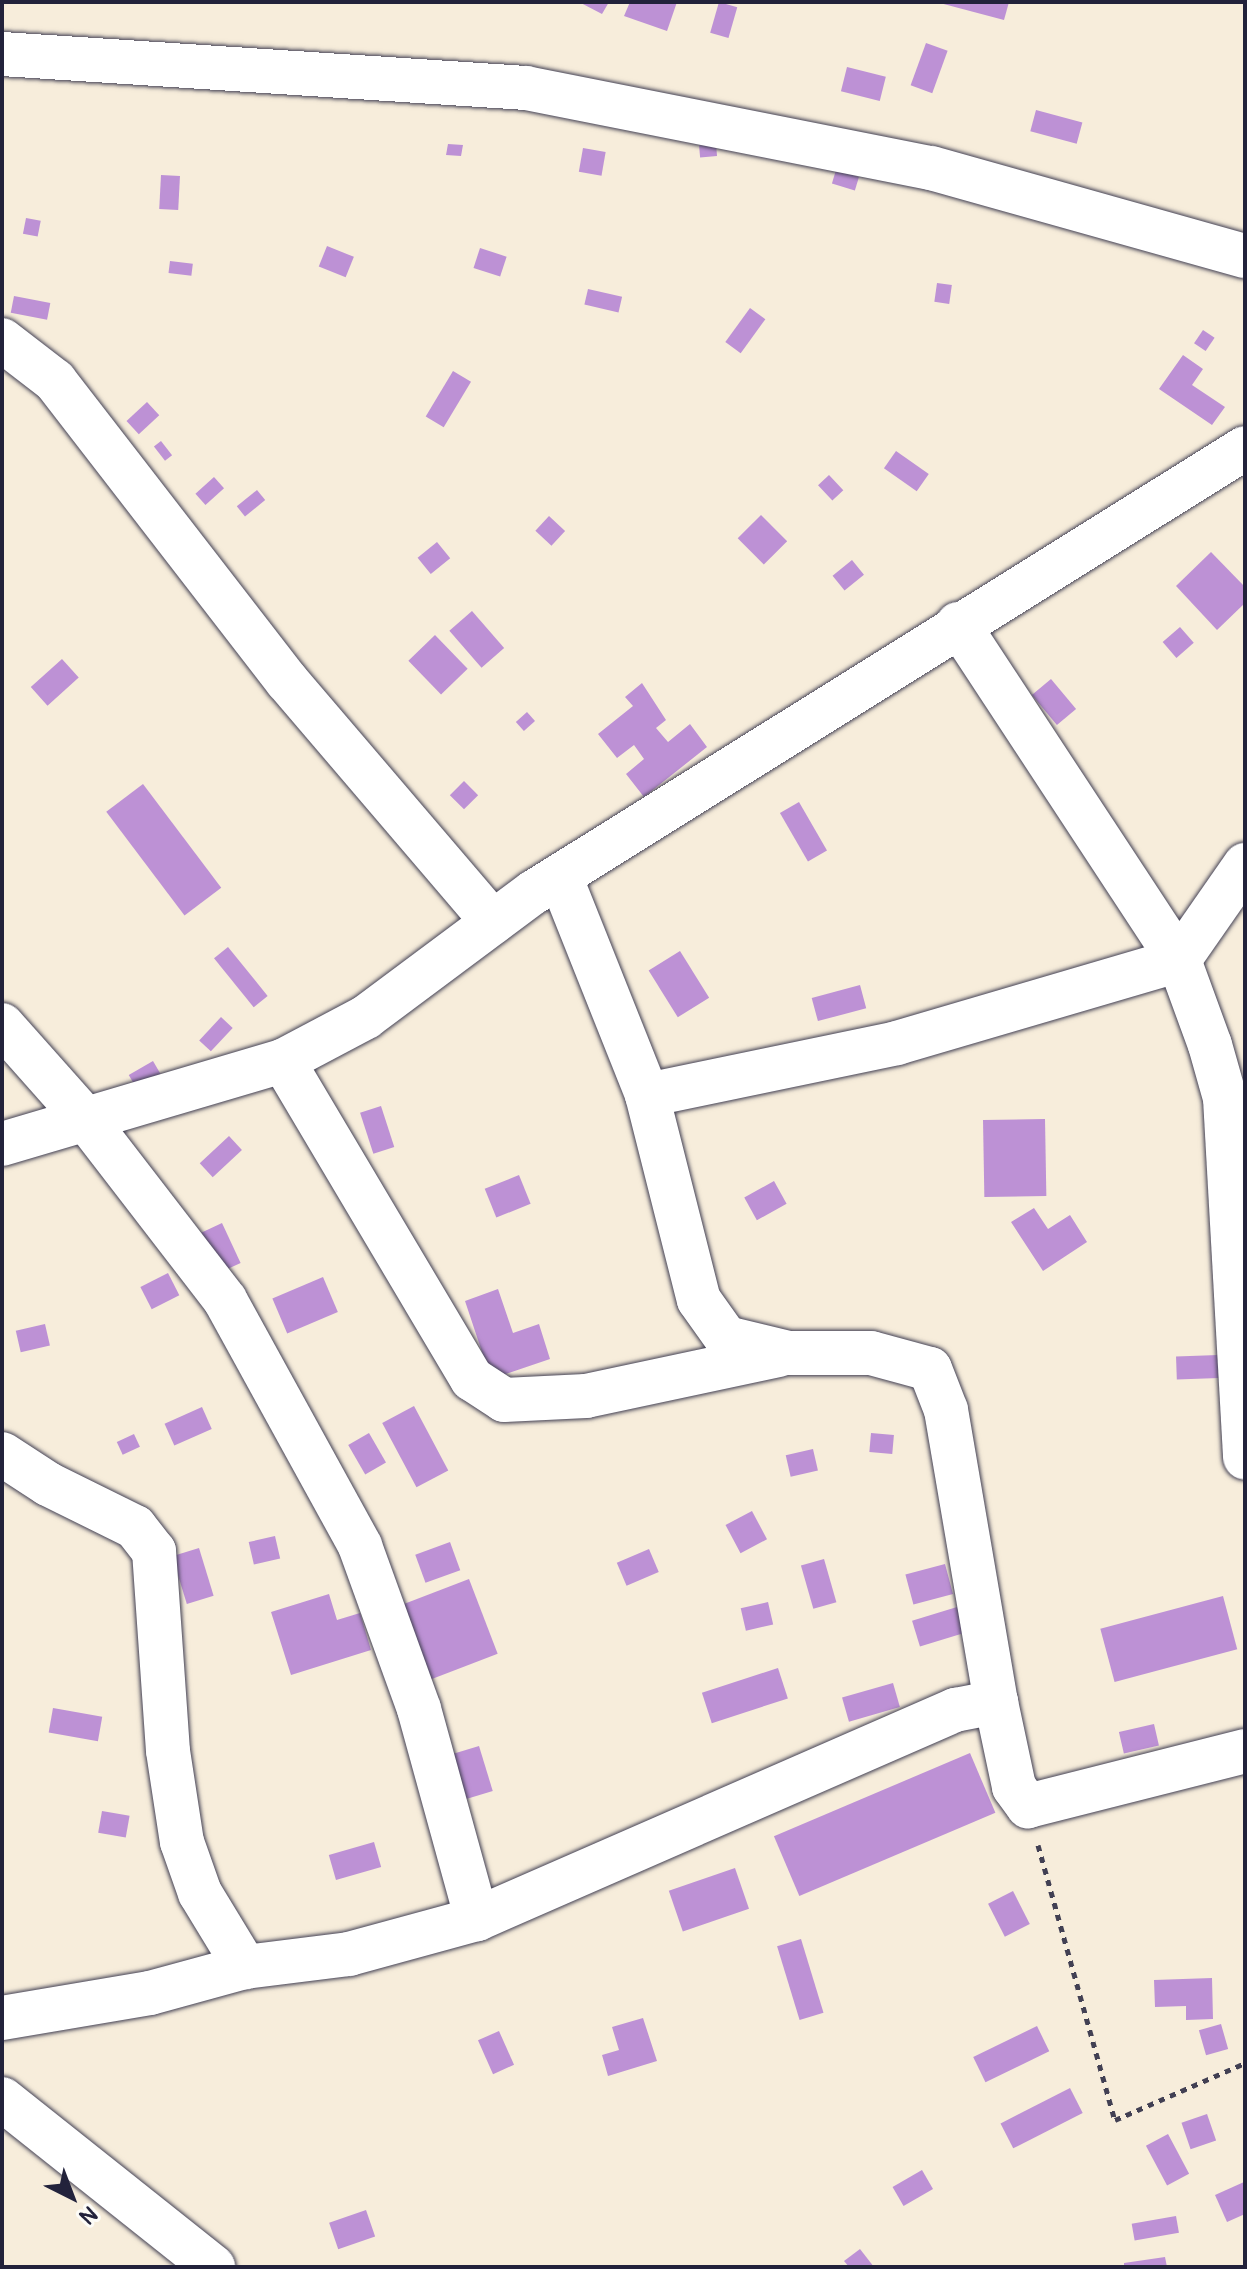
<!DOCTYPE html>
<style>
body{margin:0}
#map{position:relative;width:1247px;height:2269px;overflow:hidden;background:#f7eddb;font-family:Pangolin,sans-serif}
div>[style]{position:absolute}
.building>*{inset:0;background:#bd91d5;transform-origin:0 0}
.path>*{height:5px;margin-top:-2.5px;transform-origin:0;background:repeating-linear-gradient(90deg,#424053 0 6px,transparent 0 12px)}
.roads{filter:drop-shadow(0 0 2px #424053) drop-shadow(0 0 2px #424053)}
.minor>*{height:44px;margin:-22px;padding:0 22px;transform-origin:22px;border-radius:22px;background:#fff}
span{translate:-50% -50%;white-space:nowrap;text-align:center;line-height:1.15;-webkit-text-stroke:7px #fdfcf7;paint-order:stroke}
.frame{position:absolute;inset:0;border:4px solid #22223b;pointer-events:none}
.north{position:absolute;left:32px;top:2157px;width:80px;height:80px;-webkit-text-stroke:6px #fdfcf7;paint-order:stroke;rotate:138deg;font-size:22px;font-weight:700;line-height:32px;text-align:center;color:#22223b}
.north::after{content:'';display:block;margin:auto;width:28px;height:36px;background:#22223b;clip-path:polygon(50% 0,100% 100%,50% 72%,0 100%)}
</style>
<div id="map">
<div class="building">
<i style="clip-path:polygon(579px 2px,609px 2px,602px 14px)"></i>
<i style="clip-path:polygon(630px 2px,677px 2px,667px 31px,624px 16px)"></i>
<i style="left:719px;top:2px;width:19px;height:32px;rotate:16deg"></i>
<i style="clip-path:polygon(936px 2px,1009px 2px,1004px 20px)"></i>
<i style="left:926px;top:43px;width:23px;height:45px;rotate:20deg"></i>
<i style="left:847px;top:67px;width:40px;height:25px;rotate:14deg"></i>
<i style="left:1036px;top:110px;width:48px;height:22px;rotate:15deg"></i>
<i style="clip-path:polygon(448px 144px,463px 145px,461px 156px,446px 155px)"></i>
<i style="left:716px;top:144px;width:12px;height:17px;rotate:85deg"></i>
<i style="left:583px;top:148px;width:23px;height:24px;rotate:10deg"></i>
<i style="left:836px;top:170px;width:24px;height:14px;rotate:17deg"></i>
<i style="left:161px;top:175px;width:19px;height:34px;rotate:3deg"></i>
<i style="left:26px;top:218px;width:15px;height:16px;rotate:11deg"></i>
<i style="left:327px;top:246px;width:29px;height:22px;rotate:22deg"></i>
<i style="left:480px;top:248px;width:28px;height:21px;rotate:18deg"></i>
<i style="left:170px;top:261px;width:23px;height:12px;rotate:7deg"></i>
<i style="left:937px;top:283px;width:15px;height:19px;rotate:8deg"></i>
<i style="left:588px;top:289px;width:35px;height:16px;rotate:13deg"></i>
<i style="left:14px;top:296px;width:37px;height:17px;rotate:11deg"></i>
<i style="left:750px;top:308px;width:19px;height:42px;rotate:36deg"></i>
<i style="left:1203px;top:330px;width:14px;height:16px;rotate:34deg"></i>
<i style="clip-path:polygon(1183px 355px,1203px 369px,1192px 385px,1225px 407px,1212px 425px,1159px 389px)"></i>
<i style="left:453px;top:371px;width:21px;height:53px;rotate:31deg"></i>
<i style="left:147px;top:402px;width:18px;height:28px;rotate:47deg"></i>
<i style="left:161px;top:441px;width:18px;height:9px;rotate:52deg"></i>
<i style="left:896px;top:451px;width:40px;height:21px;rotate:35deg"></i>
<i style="left:829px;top:475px;width:21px;height:15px;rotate:47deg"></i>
<i style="left:214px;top:477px;width:15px;height:25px;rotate:48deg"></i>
<i style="left:257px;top:490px;width:13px;height:26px;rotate:51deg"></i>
<i style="left:761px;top:515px;width:37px;height:33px;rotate:45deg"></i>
<i style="left:549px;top:516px;width:22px;height:20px;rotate:43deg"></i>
<i style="left:437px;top:542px;width:21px;height:25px;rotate:51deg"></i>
<i style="clip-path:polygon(1211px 552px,1245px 587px,1245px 603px,1217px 630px,1176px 586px)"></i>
<i style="left:852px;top:560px;width:19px;height:25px;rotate:51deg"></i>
<i style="left:472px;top:611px;width:49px;height:30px;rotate:49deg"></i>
<i style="left:1180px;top:627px;width:21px;height:23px;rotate:49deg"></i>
<i style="left:435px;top:635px;width:47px;height:37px;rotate:46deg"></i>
<i style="left:62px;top:659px;width:25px;height:42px;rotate:48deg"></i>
<i style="left:1051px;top:679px;width:39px;height:25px;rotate:50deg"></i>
<i style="clip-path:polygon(642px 683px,666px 720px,656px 728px,668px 742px,690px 724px,707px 747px,644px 797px,626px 774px,644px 759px,634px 745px,617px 758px,598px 734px,633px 706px,625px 697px)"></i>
<i style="left:527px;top:712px;width:12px;height:15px;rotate:48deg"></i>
<i style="left:464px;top:781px;width:20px;height:20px;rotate:45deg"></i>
<i style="left:143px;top:784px;width:130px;height:46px;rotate:53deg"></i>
<i style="left:799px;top:802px;width:56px;height:22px;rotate:60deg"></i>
<i style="left:228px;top:947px;width:63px;height:18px;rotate:51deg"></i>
<i style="left:680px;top:951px;width:55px;height:37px;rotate:58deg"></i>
<i style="left:860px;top:985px;width:24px;height:50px;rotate:75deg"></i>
<i style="left:221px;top:1017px;width:16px;height:32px;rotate:43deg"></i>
<i style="left:153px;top:1061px;width:16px;height:28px;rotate:60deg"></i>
<i style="left:381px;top:1106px;width:43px;height:22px;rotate:72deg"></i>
<i style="left:1045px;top:1119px;width:77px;height:62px;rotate:89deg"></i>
<i style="left:229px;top:1136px;width:19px;height:40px;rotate:47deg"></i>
<i style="left:519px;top:1175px;width:31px;height:37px;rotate:68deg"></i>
<i style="left:774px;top:1181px;width:26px;height:34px;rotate:61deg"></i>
<i style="clip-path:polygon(1034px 1208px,1048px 1229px,1070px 1215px,1087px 1242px,1043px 1271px,1011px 1222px)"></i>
<i style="left:222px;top:1223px;width:44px;height:23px;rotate:65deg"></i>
<i style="left:168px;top:1273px;width:25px;height:31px;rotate:63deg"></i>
<i style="left:323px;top:1277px;width:38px;height:55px;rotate:67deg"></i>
<i style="clip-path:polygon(498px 1289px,513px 1333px,539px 1324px,550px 1359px,491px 1379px,465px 1301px)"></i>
<i style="left:45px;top:1324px;width:22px;height:30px;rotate:77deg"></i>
<i style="left:1218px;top:1355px;width:23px;height:42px;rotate:88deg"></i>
<i style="left:414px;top:1406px;width:73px;height:36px;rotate:62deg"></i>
<i style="left:202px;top:1407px;width:24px;height:41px;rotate:66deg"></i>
<i style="left:369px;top:1433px;width:34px;height:24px;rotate:60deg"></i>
<i style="left:871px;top:1433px;width:23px;height:19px;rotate:5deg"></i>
<i style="left:134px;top:1434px;width:14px;height:19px;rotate:65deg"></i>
<i style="left:813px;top:1449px;width:22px;height:28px;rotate:77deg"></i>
<i style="left:752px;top:1511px;width:32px;height:30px;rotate:62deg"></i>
<i style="left:275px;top:1536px;width:23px;height:27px;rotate:77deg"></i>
<i style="left:450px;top:1542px;width:30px;height:37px;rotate:70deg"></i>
<i style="left:199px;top:1548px;width:50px;height:28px;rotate:73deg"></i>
<i style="left:649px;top:1549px;width:25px;height:35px;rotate:67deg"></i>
<i style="left:824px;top:1559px;width:45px;height:24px;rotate:74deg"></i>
<i style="left:945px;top:1564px;width:31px;height:41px;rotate:75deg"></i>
<i style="left:469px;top:1579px;width:80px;height:76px;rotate:69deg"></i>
<i style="clip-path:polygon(329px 1594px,337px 1620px,360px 1613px,371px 1650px,291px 1675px,271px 1612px)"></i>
<i style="left:1223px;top:1596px;width:55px;height:127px;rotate:75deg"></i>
<i style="left:768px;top:1602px;width:23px;height:28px;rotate:77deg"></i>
<i style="left:957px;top:1607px;width:27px;height:47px;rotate:73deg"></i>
<i style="left:778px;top:1668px;width:32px;height:80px;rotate:72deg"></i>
<i style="left:893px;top:1683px;width:25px;height:53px;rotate:74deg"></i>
<i style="left:53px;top:1708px;width:50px;height:25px;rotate:10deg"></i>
<i style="left:1154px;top:1724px;width:22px;height:36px;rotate:77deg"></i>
<i style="left:479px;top:1746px;width:47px;height:38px;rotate:73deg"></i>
<i style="left:970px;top:1753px;width:65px;height:213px;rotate:67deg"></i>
<i style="left:102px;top:1811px;width:28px;height:22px;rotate:10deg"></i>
<i style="left:374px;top:1842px;width:26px;height:47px;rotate:74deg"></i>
<i style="left:735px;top:1868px;width:43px;height:70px;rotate:71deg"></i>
<i style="left:1013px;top:1891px;width:37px;height:28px;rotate:63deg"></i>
<i style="left:801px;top:1939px;width:77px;height:25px;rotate:73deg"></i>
<i style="clip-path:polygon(1212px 1978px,1213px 2019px,1186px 2020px,1186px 2006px,1155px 2007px,1154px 1980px)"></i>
<i style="clip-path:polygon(643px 2018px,657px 2061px,608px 2076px,602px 2055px,619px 2050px,612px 2027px)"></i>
<i style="left:1221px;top:2024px;width:26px;height:23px;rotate:74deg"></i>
<i style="left:1037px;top:2026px;width:28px;height:71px;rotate:64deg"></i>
<i style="left:499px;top:2031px;width:37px;height:23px;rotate:66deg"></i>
<i style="left:1070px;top:2088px;width:28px;height:78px;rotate:63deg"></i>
<i style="left:1207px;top:2114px;width:28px;height:27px;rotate:71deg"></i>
<i style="left:1168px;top:2134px;width:45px;height:25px;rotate:62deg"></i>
<i style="left:922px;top:2170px;width:22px;height:34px;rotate:60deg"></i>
<i style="clip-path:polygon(1244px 2182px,1245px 2214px,1227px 2222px,1215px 2195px)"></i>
<i style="left:366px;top:2210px;width:28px;height:39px;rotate:71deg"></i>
<i style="left:1176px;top:2216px;width:17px;height:45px;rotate:80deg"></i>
<i style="clip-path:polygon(860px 2249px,874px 2267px,849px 2267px,844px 2261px)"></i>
<i style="clip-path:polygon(1165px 2257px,1167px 2267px,1124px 2267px,1124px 2263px)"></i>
</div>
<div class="path">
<i style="left:1038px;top:1845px;width:286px;rotate:74.4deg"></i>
<i style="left:1115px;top:2120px;width:142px;rotate:-23.7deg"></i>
</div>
<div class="roads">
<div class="minor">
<i style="left:2px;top:54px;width:525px;rotate:3.71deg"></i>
<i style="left:526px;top:88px;width:413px;rotate:11.2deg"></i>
<i style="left:931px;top:168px;width:326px;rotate:15.7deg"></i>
<i style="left:2px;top:340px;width:67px;rotate:37.7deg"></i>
<i style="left:55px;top:381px;width:379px;rotate:52.3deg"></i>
<i style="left:287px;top:681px;width:317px;rotate:49.5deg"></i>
<i style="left:958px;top:624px;width:402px;rotate:56.7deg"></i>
<i style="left:1179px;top:960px;width:90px;rotate:70deg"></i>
<i style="left:1210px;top:1045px;width:55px;rotate:74.2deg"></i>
<i style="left:1225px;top:1098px;width:360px;rotate:86.8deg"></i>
<i style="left:560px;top:876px;width:236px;rotate:68.3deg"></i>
<i style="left:647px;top:1095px;width:255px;rotate:-11.7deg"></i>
<i style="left:897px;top:1043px;width:294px;rotate:-16.4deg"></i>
<i style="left:1179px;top:960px;width:116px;rotate:-55.2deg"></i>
<i style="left:2px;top:1025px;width:130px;rotate:48.4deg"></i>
<i style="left:88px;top:1122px;width:225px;rotate:52.4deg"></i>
<i style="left:225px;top:1300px;width:281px;rotate:61.2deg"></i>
<i style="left:360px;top:1546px;width:173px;rotate:70.1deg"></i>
<i style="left:419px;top:1709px;width:218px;rotate:74.6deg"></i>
<i style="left:283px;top:1061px;width:370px;rotate:59.3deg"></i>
<i style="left:472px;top:1379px;width:38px;rotate:33deg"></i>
<i style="left:504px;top:1400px;width:82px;rotate:-2.8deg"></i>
<i style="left:586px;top:1396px;width:197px;rotate:-12deg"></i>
<i style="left:647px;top:1095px;width:211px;rotate:75.8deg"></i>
<i style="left:699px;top:1300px;width:47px;rotate:54.6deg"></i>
<i style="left:726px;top:1338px;width:65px;rotate:13.4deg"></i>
<i style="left:789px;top:1353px;width:82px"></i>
<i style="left:871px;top:1353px;width:61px;rotate:15.2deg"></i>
<i style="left:930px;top:1369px;width:44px;rotate:68.7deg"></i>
<i style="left:946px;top:1410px;width:296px;rotate:80.3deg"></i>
<i style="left:2px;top:1144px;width:293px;rotate:-16.5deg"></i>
<i style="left:283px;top:1061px;width:94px;rotate:-27.9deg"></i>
<i style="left:366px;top:1017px;width:209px;rotate:-36.7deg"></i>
<i style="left:534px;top:892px;width:838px;rotate:-31.98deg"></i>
<i style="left:2px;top:1454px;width:55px;rotate:33.1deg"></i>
<i style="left:48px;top:1484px;width:97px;rotate:26.3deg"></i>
<i style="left:135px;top:1527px;width:31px;rotate:52deg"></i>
<i style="left:154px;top:1551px;width:200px;rotate:86deg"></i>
<i style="left:168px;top:1751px;width:92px;rotate:81.3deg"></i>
<i style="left:182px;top:1842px;width:54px;rotate:70.6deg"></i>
<i style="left:200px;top:1893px;width:87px;rotate:58.7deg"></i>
<i style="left:2px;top:2018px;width:150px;rotate:-9.6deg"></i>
<i style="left:150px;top:1993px;width:98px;rotate:-15.3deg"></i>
<i style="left:245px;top:1967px;width:105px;rotate:-7.1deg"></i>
<i style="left:349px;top:1954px;width:133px;rotate:-15.3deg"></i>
<i style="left:477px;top:1919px;width:522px;rotate:-23.62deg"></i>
<i style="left:955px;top:1710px;width:42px;rotate:-11deg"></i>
<i style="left:996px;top:1702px;width:87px;rotate:78deg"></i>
<i style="left:1014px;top:1787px;width:24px;rotate:54deg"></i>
<i style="left:1028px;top:1806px;width:224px;rotate:-14.2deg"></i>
<i style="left:2px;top:2099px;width:270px;rotate:38.5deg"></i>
</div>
</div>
<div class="frame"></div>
<div class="north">N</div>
</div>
